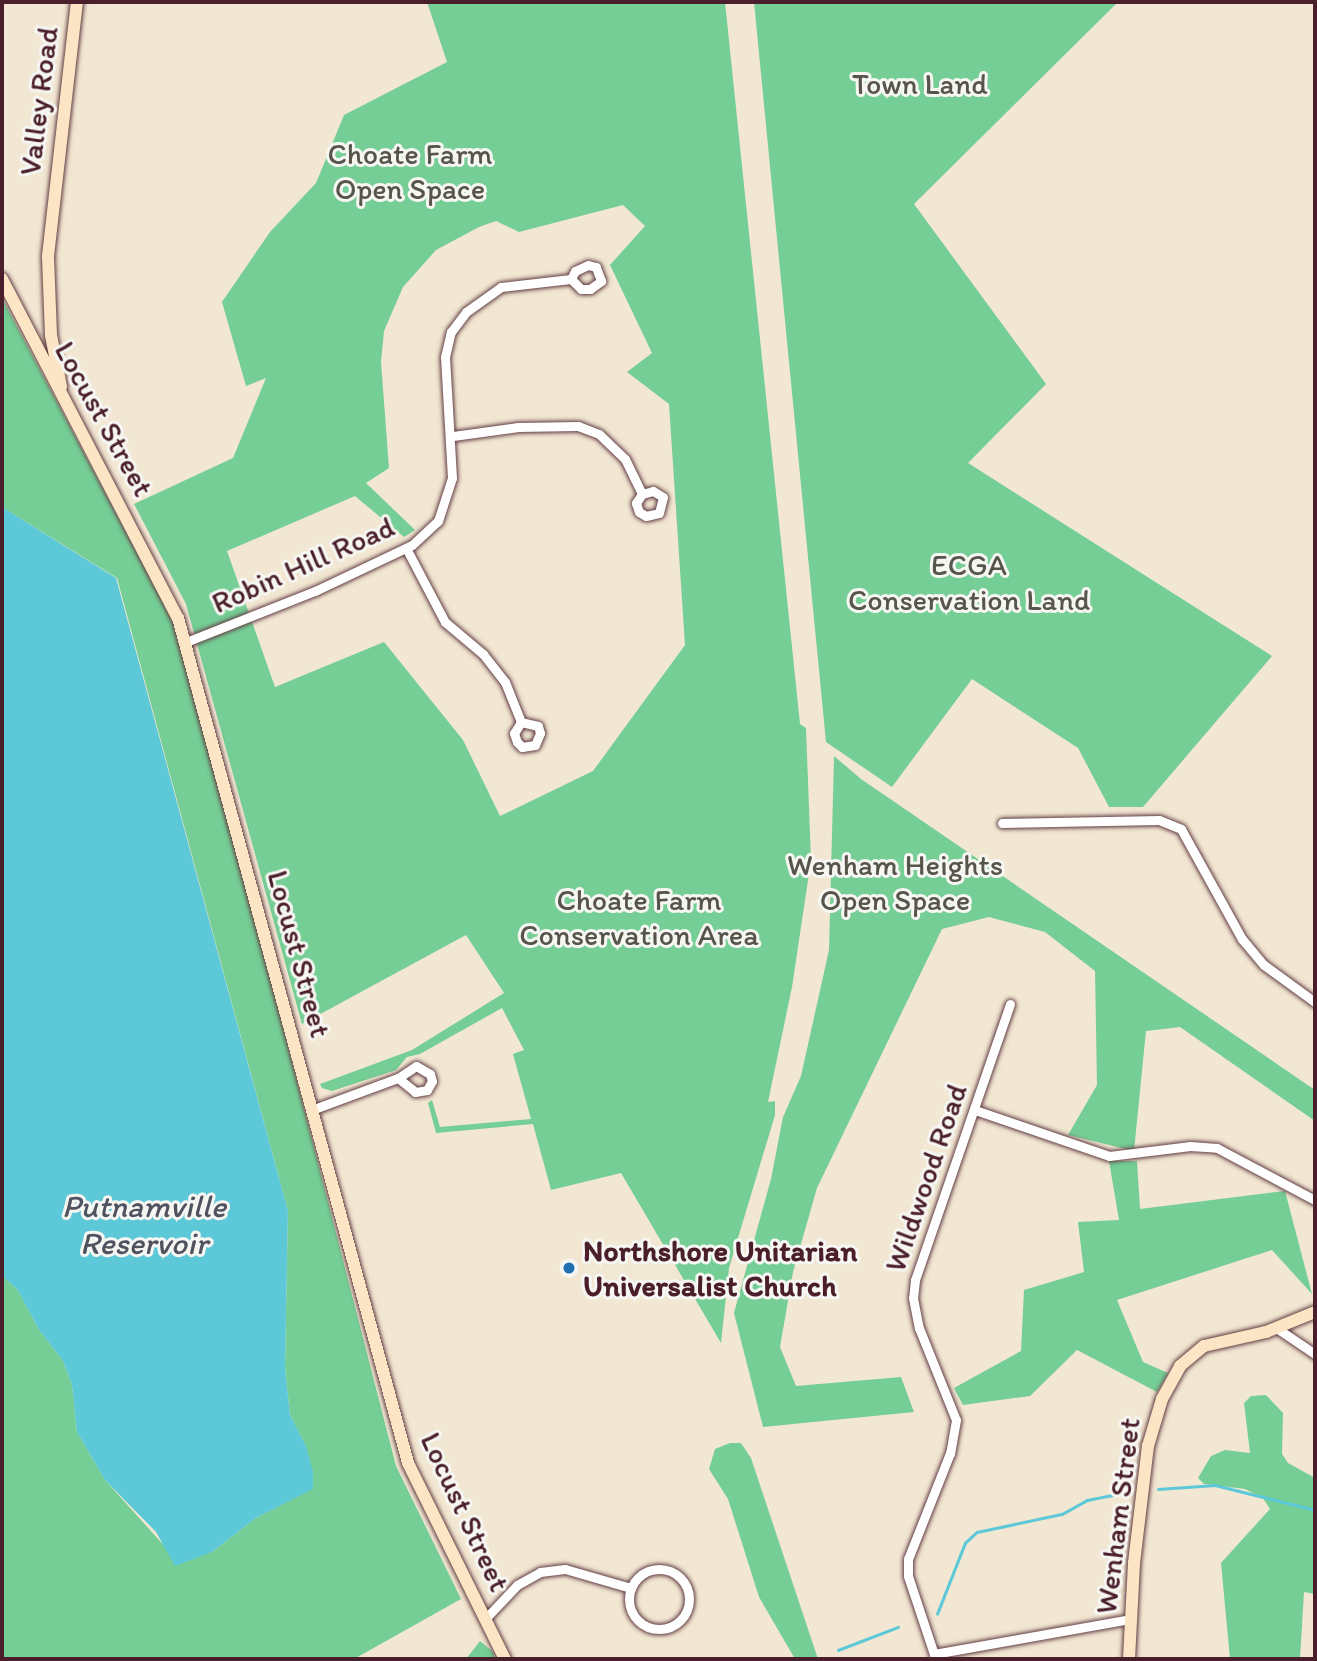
<!DOCTYPE html>
<style>
body{margin:0}
#map{position:relative;width:1317px;height:1661px;overflow:hidden;background:#f2e7d2;font-family:Itim,sans-serif}
div>[style]{position:absolute}
.green>*{inset:0;background:#75ce95}
.water>*{inset:0;background:#5dc8d8}
.stream>*{height:2.5px;margin:-1.25px;padding:0 1.25px;transform-origin:1.25px;border-radius:1.25px;background:#5dc8d8}
.roads{filter:drop-shadow(0 0 2px #633d44) drop-shadow(0 0 2px #633d44)}
.street>*{height:9px;margin:-4.5px;padding:0 4.5px;transform-origin:4.5px;border-radius:4.5px;background:#fff}
.street>.ring{margin:-4.5px;padding:0;box-sizing:content-box;background:none;border:9px solid #fff;border-radius:50%}
.secondary>*{height:12px;margin:-6px;padding:0 6px;transform-origin:6px;border-radius:6px;background:#fce5c4}
.dots>*{width:19px;height:19px;translate:-50% -50%;box-sizing:border-box;border:4px solid #f6f6f2;border-radius:50%}
span{translate:-50% -50%;white-space:nowrap;text-align:center;line-height:1.15;-webkit-text-stroke:6px #f6f6f2;paint-order:stroke}
.park-label{font-size:30px;color:#57544b}
.street-label{font-size:30px;color:#4a1f2b}
.poi-label{font-size:30px;color:#4a1f2b;font-weight:700}
.left{translate:0 -50%;text-align:left}
.water-label{font-size:32px;color:#50525f;font-style:italic}
.frame{position:absolute;inset:0;border:4px solid #4a1f2b;pointer-events:none}
</style>
<div id="map">
<div class="green">
<i style="clip-path:polygon(evenodd,427px 2px,725px 2px,800px 724px,806px 728px,811px 860px,792px 987px,768px 1102px,775px 1101px,775px 1115px,729px 1268px,721px 1343px,621px 1173px,551px 1190px,533px 1124px,436px 1133px,428px 1103px,432px 1100px,440px 1127px,531px 1119px,513px 1054px,524px 1050px,502px 1008px,420px 1054px,407px 1057px,396px 1070px,332px 1091px,322px 1088px,320px 1084px,412px 1050px,504px 993px,466px 935px,302px 1024px,186px 604px,134px 504px,233px 458px,266px 378px,246px 386px,222px 302px,270px 232px,316px 183px,344px 115px,447px 62px,427px 2px,623px 205px,645px 226px,610px 265px,652px 353px,627px 372px,669px 404px,685px 645px,593px 771px,500px 816px,463px 740px,384px 642px,275px 687px,227px 551px,355px 496px,404px 537px,415px 530px,366px 483px,389px 468px,381px 362px,384px 331px,403px 287px,436px 250px,479px 227px,496px 221px,519px 232px,623px 205px)"></i>
<i style="clip-path:polygon(754px 2px,1118px 2px,914px 204px,1046px 384px,968px 463px,1272px 656px,1143px 807px,1109px 807px,1078px 748px,972px 679px,892px 787px,826px 742px)"></i>
<i style="clip-path:polygon(2px 298px,184px 642px,396px 1466px,461px 1599px,354px 1659px,2px 1659px,2px 1276px,17px 1289px,39px 1330px,63px 1361px,72px 1385px,77px 1432px,105px 1480px,169px 1551px,212px 1552px,256px 1518px,312px 1489px,306px 1446px,290px 1415px,285px 1367px,288px 1211px,117px 578px,2px 507px)"></i>
<i style="clip-path:polygon(834px 756px,861px 779px,1315px 1090px,1315px 1121px,1180px 1027px,1146px 1031px,1134px 1151px,1068px 1135px,1097px 1085px,1095px 971px,1045px 932px,989px 917px,942px 929px,817px 1188px,793px 1272px,780px 1347px,796px 1386px,901px 1377px,914px 1412px,763px 1427px,734px 1313px,771px 1179px,783px 1117px,801px 1076px,829px 950px)"></i>
<i style="clip-path:polygon(1109px 1161px,1137px 1161px,1140px 1209px,1285px 1191px,1312px 1294px,1272px 1250px,1117px 1300px,1143px 1362px,1168px 1373px,1157px 1392px,1077px 1350px,1030px 1396px,963px 1405px,954px 1388px,1021px 1351px,1024px 1290px,1084px 1272px,1078px 1222px,1119px 1220px)"></i>
<i style="clip-path:polygon(1266px 1395px,1283px 1413px,1282px 1454px,1288px 1463px,1315px 1478px,1315px 1594px,1304px 1592px,1300px 1659px,1230px 1659px,1221px 1563px,1270px 1509px,1263px 1498px,1245px 1489px,1204px 1484px,1198px 1478px,1211px 1456px,1225px 1450px,1250px 1453px,1244px 1403px,1251px 1396px)"></i>
<i style="clip-path:polygon(730px 1443px,741px 1443px,751px 1458px,818px 1659px,795px 1659px,759px 1597px,728px 1499px,709px 1469px,715px 1449px)"></i>
<i style="clip-path:polygon(480px 1641px,492px 1651px,496px 1659px,466px 1659px)"></i>
</div>
<div class="water">
<i style="clip-path:polygon(2px 507px,116px 578px,288px 1211px,285px 1367px,290px 1415px,306px 1446px,313px 1472px,313px 1489px,256px 1518px,212px 1552px,175px 1566px,156px 1532px,105px 1480px,77px 1432px,72px 1385px,63px 1361px,39px 1330px,17px 1289px,2px 1276px)"></i>
</div>
<div class="stream">
<i style="left:1158px;top:1489px;width:57px;rotate:-4deg"></i>
<i style="left:1215px;top:1485px;width:103px;rotate:14deg"></i>
<i style="left:937px;top:1614px;width:76px;rotate:-68.5deg"></i>
<i style="left:965px;top:1543px;width:16px;rotate:-43deg"></i>
<i style="left:977px;top:1532px;width:87px;rotate:-12deg"></i>
<i style="left:1062px;top:1514px;width:29px;rotate:-29deg"></i>
<i style="left:1087px;top:1500px;width:36px;rotate:-11deg"></i>
<i style="left:838px;top:1650px;width:64px;rotate:-21deg"></i>
</div>
<div class="roads">
<div class="street">
<i style="left:453px;top:436px;width:66px;rotate:-7.9deg"></i>
<i style="left:518px;top:427px;width:60px;rotate:-1deg"></i>
<i style="left:578px;top:426px;width:22px;rotate:21deg"></i>
<i style="left:599px;top:434px;width:36px;rotate:44deg"></i>
<i style="left:625px;top:459px;width:39px;rotate:64deg"></i>
<i style="left:642px;top:494px;width:11px;rotate:124deg"></i>
<i style="left:636px;top:503px;width:9px;rotate:72deg"></i>
<i style="left:639px;top:512px;width:8px;rotate:30deg"></i>
<i style="left:646px;top:516px;width:13px;rotate:-13deg"></i>
<i style="left:659px;top:513px;width:16px;rotate:-76deg"></i>
<i style="left:663px;top:497px;width:12px;rotate:-149deg"></i>
<i style="left:653px;top:491px;width:11px;rotate:165deg"></i>
<i style="left:406px;top:548px;width:84px;rotate:62.2deg"></i>
<i style="left:445px;top:622px;width:50px;rotate:40.1deg"></i>
<i style="left:483px;top:654px;width:36px;rotate:52deg"></i>
<i style="left:505px;top:682px;width:43px;rotate:68.2deg"></i>
<i style="left:521px;top:722px;width:13px;rotate:122deg"></i>
<i style="left:514px;top:733px;width:9px;rotate:72deg"></i>
<i style="left:517px;top:742px;width:7px;rotate:45deg"></i>
<i style="left:522px;top:747px;width:13px;rotate:-9deg"></i>
<i style="left:535px;top:745px;width:13px;rotate:-67deg"></i>
<i style="left:540px;top:733px;width:7px;rotate:-106deg"></i>
<i style="left:538px;top:726px;width:17px;rotate:-167deg"></i>
<i style="left:186px;top:642px;width:139px;rotate:-21.6deg"></i>
<i style="left:315px;top:591px;width:107px;rotate:-25.4deg"></i>
<i style="left:412px;top:545px;width:35px;rotate:-43deg"></i>
<i style="left:438px;top:521px;width:45px;rotate:-72deg"></i>
<i style="left:452px;top:478px;width:121px;rotate:-93.3deg"></i>
<i style="left:445px;top:357px;width:26px;rotate:-77deg"></i>
<i style="left:451px;top:332px;width:25px;rotate:-53deg"></i>
<i style="left:466px;top:312px;width:43px;rotate:-35.5deg"></i>
<i style="left:501px;top:287px;width:70px;rotate:-6.5deg"></i>
<i style="left:571px;top:279px;width:14px;rotate:45deg"></i>
<i style="left:581px;top:289px;width:9px"></i>
<i style="left:590px;top:289px;width:14px;rotate:-36deg"></i>
<i style="left:601px;top:281px;width:15px;rotate:-110deg"></i>
<i style="left:596px;top:267px;width:8px;rotate:-166deg"></i>
<i style="left:588px;top:265px;width:14px;rotate:155deg"></i>
<i style="left:575px;top:271px;width:9px;rotate:117deg"></i>
<i style="left:1002px;top:823px;width:157px;rotate:-1.1deg"></i>
<i style="left:1159px;top:820px;width:24px;rotate:22deg"></i>
<i style="left:1181px;top:829px;width:126px;rotate:61deg"></i>
<i style="left:1242px;top:939px;width:34px;rotate:50deg"></i>
<i style="left:1264px;top:965px;width:63px;rotate:36deg"></i>
<i style="left:1010px;top:1004px;width:292px;rotate:109deg"></i>
<i style="left:915px;top:1280px;width:18px;rotate:96deg"></i>
<i style="left:913px;top:1298px;width:31px;rotate:79deg"></i>
<i style="left:919px;top:1328px;width:99px;rotate:68.1deg"></i>
<i style="left:956px;top:1420px;width:34px;rotate:100deg"></i>
<i style="left:950px;top:1453px;width:114px;rotate:111.6deg"></i>
<i style="left:908px;top:1559px;width:17px;rotate:90deg"></i>
<i style="left:908px;top:1576px;width:82px;rotate:71.6deg"></i>
<i style="left:934px;top:1654px;width:200px;rotate:-10.1deg"></i>
<i style="left:314px;top:1109px;width:90px;rotate:-20.3deg"></i>
<i style="left:398px;top:1078px;width:22px;rotate:39deg"></i>
<i style="left:415px;top:1092px;width:12px;rotate:-9deg"></i>
<i style="left:427px;top:1090px;width:10px;rotate:-61deg"></i>
<i style="left:432px;top:1081px;width:7px;rotate:-106deg"></i>
<i style="left:430px;top:1074px;width:16px;rotate:-150deg"></i>
<i style="left:416px;top:1066px;width:22px;rotate:146deg"></i>
<i style="left:975px;top:1110px;width:142px;rotate:18.9deg"></i>
<i style="left:1109px;top:1156px;width:82px;rotate:-7deg"></i>
<i style="left:1190px;top:1146px;width:27px;rotate:4deg"></i>
<i style="left:1217px;top:1148px;width:111px;rotate:28deg"></i>
<i style="left:1278px;top:1329px;width:45px;rotate:34deg"></i>
<i class="ring" style="left:629px;top:1569px;width:51px;height:51px"></i>
<i style="left:485px;top:1619px;width:47px;rotate:-46.7deg"></i>
<i style="left:517px;top:1585px;width:26px;rotate:-29deg"></i>
<i style="left:540px;top:1572px;width:25px;rotate:-7deg"></i>
<i style="left:565px;top:1569px;width:69px;rotate:16.1deg"></i>
</div>
<div class="secondary">
<i style="left:2px;top:279px;width:382px;rotate:62.6deg"></i>
<i style="left:178px;top:618px;width:876px;rotate:74.77deg"></i>
<i style="left:408px;top:1463px;width:219px;rotate:63.7deg"></i>
<i style="left:61px;top:387px;width:53px;rotate:-100.9deg"></i>
<i style="left:51px;top:335px;width:79px;rotate:-92.2deg"></i>
<i style="left:48px;top:256px;width:256px;rotate:-83.5deg"></i>
<i style="left:1129px;top:1659px;width:96px;rotate:-87deg"></i>
<i style="left:1134px;top:1563px;width:118px;rotate:-83.2deg"></i>
<i style="left:1148px;top:1446px;width:49px;rotate:-73.4deg"></i>
<i style="left:1162px;top:1399px;width:38px;rotate:-61deg"></i>
<i style="left:1180px;top:1366px;width:31px;rotate:-40deg"></i>
<i style="left:1204px;top:1346px;width:64px;rotate:-12.7deg"></i>
<i style="left:1266px;top:1332px;width:53px;rotate:-22.2deg"></i>
</div>
</div>
<div class="dots">
<i style="left:569px;top:1268px;background:#1f6fb2"></i>
</div>
<div class="park-label">
<span style="left:920px;top:84px">Town Land</span>
<span style="left:410px;top:171px">Choate Farm<br>Open Space</span>
<span style="left:969px;top:582px">ECGA<br>Conservation Land</span>
<span style="left:895px;top:882px">Wenham Heights<br>Open Space</span>
<span style="left:639px;top:917px">Choate Farm<br>Conservation Area</span>
</div>
<div class="street-label">
<span style="left:39px;top:101px;rotate:-83deg">Valley Road</span>
<span style="left:104px;top:419px;rotate:61deg">Locust Street</span>
<span style="left:303px;top:565px;rotate:-24deg">Robin Hill Road</span>
<span style="left:299px;top:954px;rotate:75deg">Locust Street</span>
<span style="left:926px;top:1178px;rotate:-71deg">Wildwood Road</span>
<span style="left:465px;top:1512px;rotate:65deg">Locust Street</span>
<span style="left:1118px;top:1516px;rotate:-83deg">Wenham Street</span>
</div>
<div class="poi-label">
<span class="left" style="left:583px;top:1268px">Northshore Unitarian<br>Universalist Church</span>
</div>
<div class="water-label">
<span style="left:144px;top:1225px">Putnamville<br>Reservoir</span>
</div>
<div class="frame"></div>
</div>
